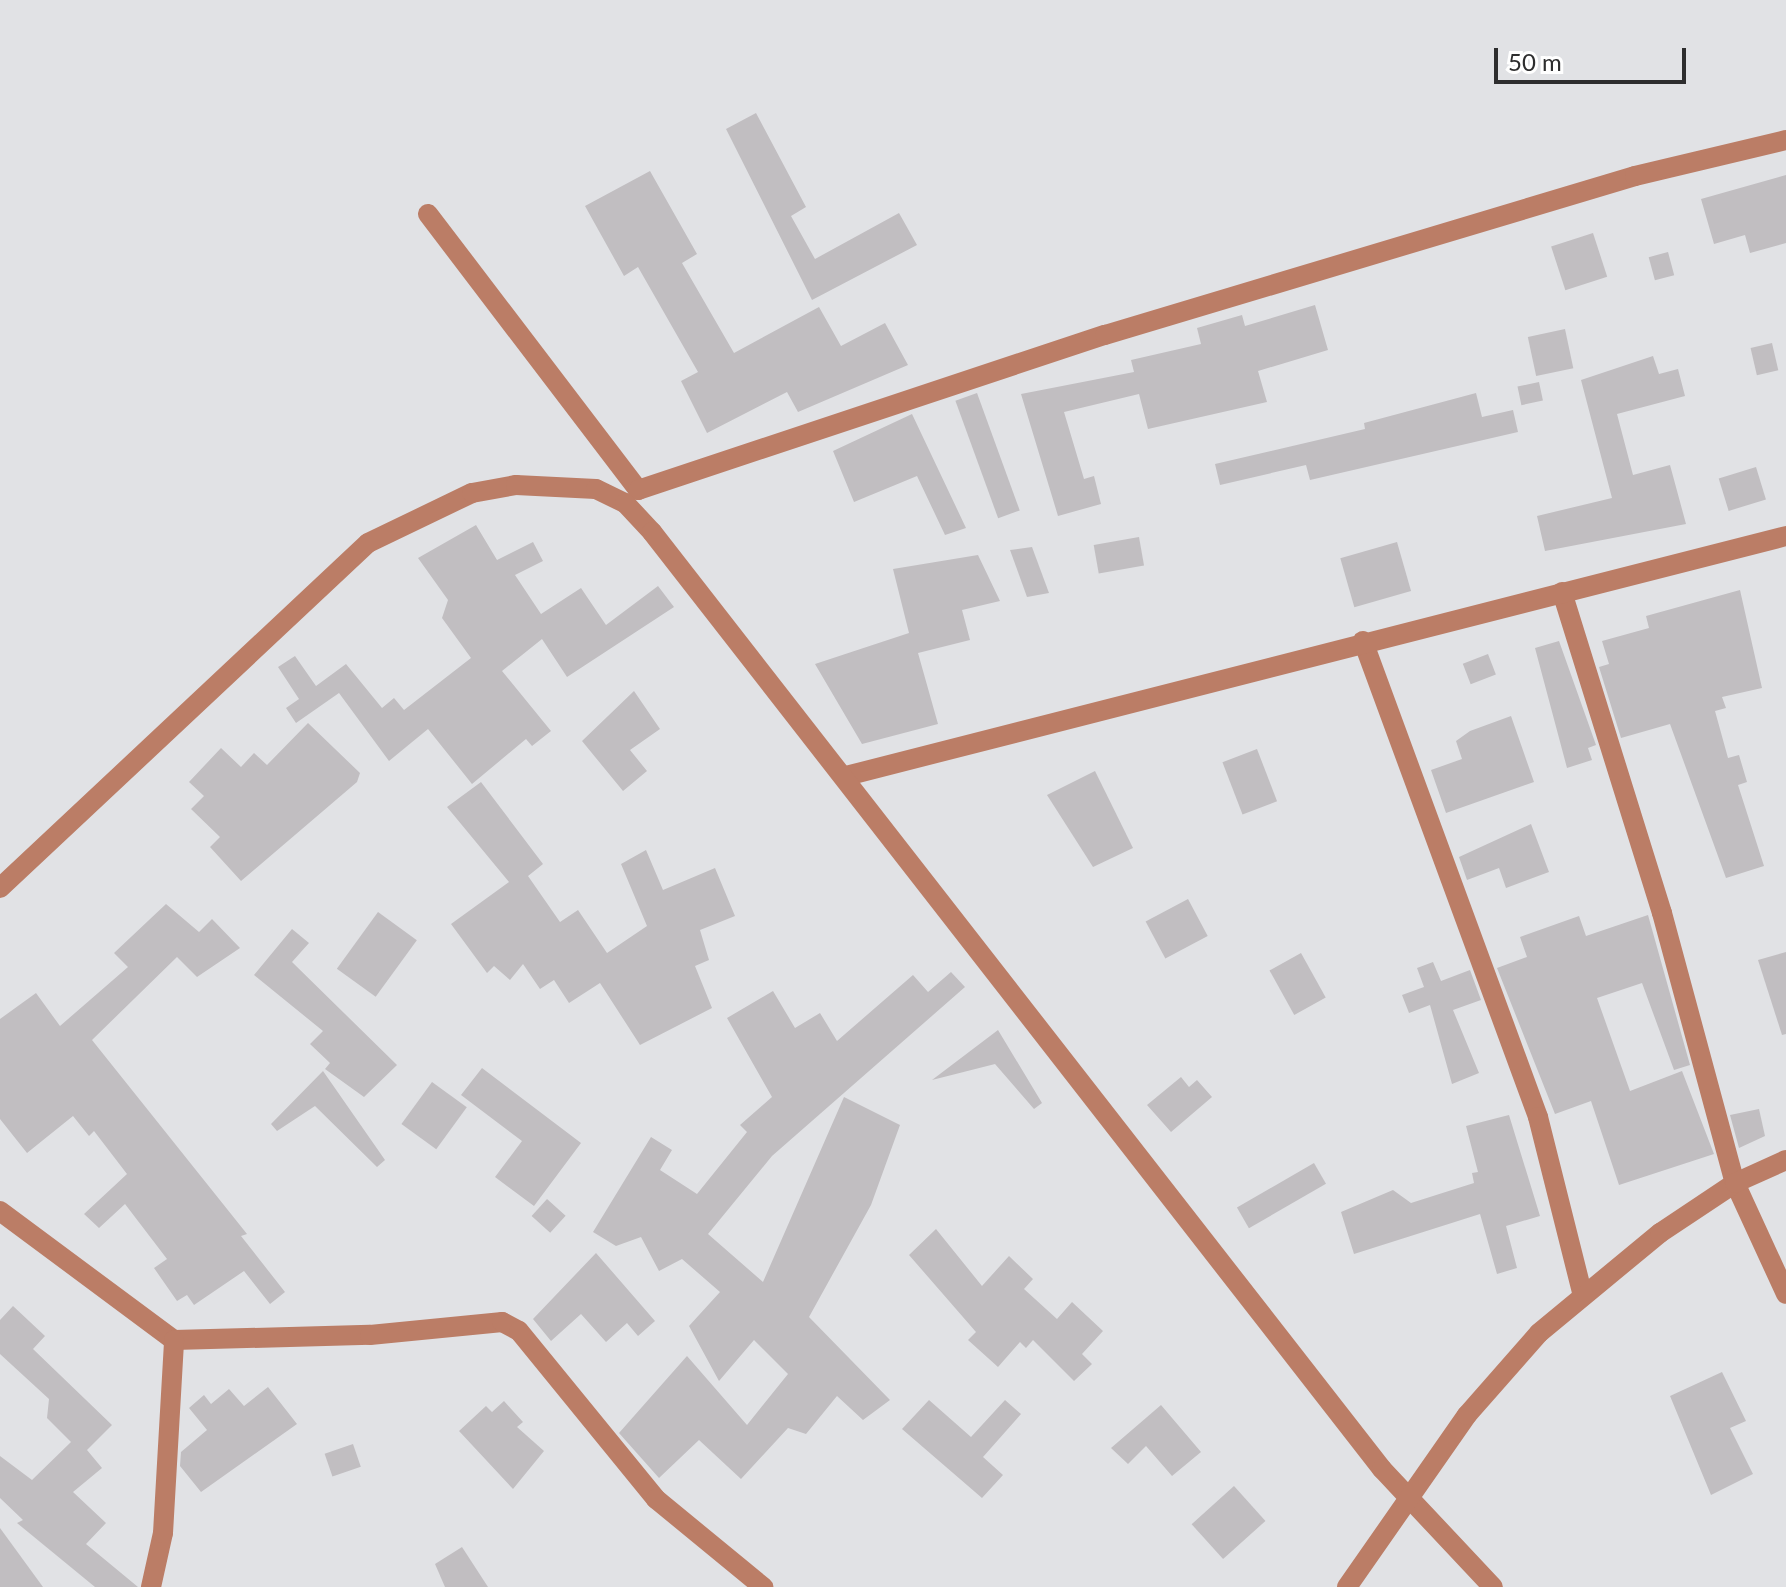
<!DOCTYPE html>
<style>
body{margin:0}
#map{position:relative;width:1786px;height:1587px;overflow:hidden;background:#e1e2e5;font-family:Lato,sans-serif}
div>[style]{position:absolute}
.building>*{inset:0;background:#c1bec1;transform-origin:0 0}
.minor>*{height:20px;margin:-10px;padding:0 10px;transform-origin:10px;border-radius:10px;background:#bb7d66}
span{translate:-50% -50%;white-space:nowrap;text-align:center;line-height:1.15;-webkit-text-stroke:6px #fff;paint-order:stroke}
.scale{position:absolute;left:1494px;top:48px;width:192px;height:36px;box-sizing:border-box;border:4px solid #2d2d2e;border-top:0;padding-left:10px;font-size:24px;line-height:28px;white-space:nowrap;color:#2d2d2e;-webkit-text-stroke:6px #fff;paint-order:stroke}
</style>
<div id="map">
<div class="building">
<i style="clip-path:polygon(756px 113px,806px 207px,791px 216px,815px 259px,899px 213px,917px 245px,812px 300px,726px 129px)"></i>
<i style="clip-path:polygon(650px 171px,697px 254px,682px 263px,734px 353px,819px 307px,841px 346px,885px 323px,908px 365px,798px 412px,787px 392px,707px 433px,681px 381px,698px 372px,638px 267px,624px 276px,585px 206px)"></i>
<i style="clip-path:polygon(1786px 175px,1786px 243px,1750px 253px,1745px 235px,1714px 244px,1701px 199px)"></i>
<i style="left:1593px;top:233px;width:46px;height:44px;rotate:72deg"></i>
<i style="left:1668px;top:252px;width:24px;height:20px;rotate:75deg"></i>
<i style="clip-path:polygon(1315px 305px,1328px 350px,1258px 371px,1267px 402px,1148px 429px,1139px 394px,1064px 412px,1084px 479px,1094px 476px,1101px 504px,1058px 516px,1021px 394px,1134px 372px,1131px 360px,1201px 344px,1197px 328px,1242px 315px,1245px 326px)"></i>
<i style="left:1565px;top:329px;width:40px;height:38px;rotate:78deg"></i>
<i style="left:1772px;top:343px;width:28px;height:22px;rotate:77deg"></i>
<i style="clip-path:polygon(1653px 356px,1659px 374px,1678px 369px,1685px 396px,1617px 414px,1633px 475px,1670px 465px,1686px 524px,1545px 551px,1537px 516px,1612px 498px,1581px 380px)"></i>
<i style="left:1539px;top:382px;width:19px;height:22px;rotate:78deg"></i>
<i style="left:977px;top:393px;width:125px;height:23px;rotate:70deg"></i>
<i style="clip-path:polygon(1476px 393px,1482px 417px,1513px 410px,1518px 432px,1310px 480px,1306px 465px,1220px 485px,1215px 464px,1365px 429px,1364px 423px)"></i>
<i style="clip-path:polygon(912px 414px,966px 528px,945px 535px,917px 476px,854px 502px,833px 451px)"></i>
<i style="left:1756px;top:467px;width:34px;height:39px;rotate:73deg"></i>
<i style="clip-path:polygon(476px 525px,497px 560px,533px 542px,543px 561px,515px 575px,541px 614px,581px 588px,606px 625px,658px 586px,674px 607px,567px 677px,542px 639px,502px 671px,551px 731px,532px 746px,526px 739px,472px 784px,428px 729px,389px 761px,339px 693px,296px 723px,286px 708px,299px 699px,278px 667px,295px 656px,316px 686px,346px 664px,382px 708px,394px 698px,404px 710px,471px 658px,442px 618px,448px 600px,418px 558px)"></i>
<i style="left:1139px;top:537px;width:29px;height:46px;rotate:80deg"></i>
<i style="left:1397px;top:542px;width:51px;height:59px;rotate:74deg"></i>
<i style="clip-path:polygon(1032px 547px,1049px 593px,1027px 597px,1010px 550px)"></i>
<i style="clip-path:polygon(978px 555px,1000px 601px,962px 610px,970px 640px,918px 653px,938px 724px,862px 744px,815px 664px,909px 633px,893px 569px)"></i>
<i style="clip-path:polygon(1740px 590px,1762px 688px,1722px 697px,1726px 708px,1715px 711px,1728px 758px,1739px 755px,1747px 782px,1738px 785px,1764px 866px,1726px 878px,1670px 724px,1621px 738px,1599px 667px,1609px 664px,1602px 641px,1649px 628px,1646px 616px)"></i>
<i style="clip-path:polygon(1559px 641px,1596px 745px,1588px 748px,1592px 760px,1567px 768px,1535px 648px)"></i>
<i style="left:1488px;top:654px;width:22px;height:27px;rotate:69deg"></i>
<i style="clip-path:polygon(634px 691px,660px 729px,630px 750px,647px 771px,623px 791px,582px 741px)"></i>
<i style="clip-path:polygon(1511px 716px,1534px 782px,1446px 813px,1431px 770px,1462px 759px,1456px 741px,1470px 731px)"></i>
<i style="clip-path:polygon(308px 723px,360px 773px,357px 782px,241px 881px,210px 847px,220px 837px,191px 809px,204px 796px,189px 782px,221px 748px,241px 767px,254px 753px,267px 765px)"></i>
<i style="left:1257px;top:749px;width:56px;height:37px;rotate:69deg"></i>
<i style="clip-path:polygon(1095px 771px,1133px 848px,1093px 867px,1047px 795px)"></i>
<i style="clip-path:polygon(481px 782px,543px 864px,528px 876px,560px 922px,578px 910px,607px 953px,647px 926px,621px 864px,646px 850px,663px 890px,715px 868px,735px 916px,700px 930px,709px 960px,695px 966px,712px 1008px,640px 1045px,600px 983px,569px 1003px,554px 980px,540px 989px,523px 964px,510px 980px,494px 966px,487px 973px,451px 924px,509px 882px,447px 807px)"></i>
<i style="clip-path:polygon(1531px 824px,1549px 872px,1506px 888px,1499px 868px,1467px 880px,1459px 857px)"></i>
<i style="left:1188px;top:899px;width:42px;height:48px;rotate:62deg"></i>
<i style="clip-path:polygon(166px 904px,199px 932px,212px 919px,240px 948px,197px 977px,177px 957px,92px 1040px,247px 1234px,241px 1236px,285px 1292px,270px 1304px,244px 1271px,194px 1305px,187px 1295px,177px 1301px,154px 1268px,167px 1259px,125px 1204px,99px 1228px,84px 1214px,127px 1174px,94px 1131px,89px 1136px,73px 1116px,27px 1153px,0 1119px,0 1019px,36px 993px,60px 1026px,128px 967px,114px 953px)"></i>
<i style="left:378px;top:912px;width:48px;height:70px;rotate:36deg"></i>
<i style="clip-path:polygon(1648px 915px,1690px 1065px,1674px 1070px,1642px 983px,1597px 998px,1630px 1091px,1682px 1071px,1714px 1154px,1619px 1185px,1591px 1101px,1555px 1114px,1497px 968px,1527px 957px,1520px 937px,1579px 916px,1586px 936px)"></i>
<i style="clip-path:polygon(292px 929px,309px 943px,292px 962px,397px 1065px,364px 1097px,325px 1069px,330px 1063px,310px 1044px,323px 1031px,254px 975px)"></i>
<i style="clip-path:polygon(1786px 952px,1786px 1034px,1782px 1035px,1758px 960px)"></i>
<i style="left:1301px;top:953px;width:51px;height:36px;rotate:61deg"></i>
<i style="clip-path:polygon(1433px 962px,1441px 981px,1470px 970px,1481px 1000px,1453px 1010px,1479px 1073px,1452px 1084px,1430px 1005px,1409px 1013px,1402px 995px,1424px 987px,1417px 968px)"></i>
<i style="clip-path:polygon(951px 972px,965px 987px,772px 1156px,708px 1234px,763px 1282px,844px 1097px,900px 1125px,871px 1205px,809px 1317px,890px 1400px,863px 1420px,837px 1396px,806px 1434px,788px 1428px,741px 1479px,699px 1440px,659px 1478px,619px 1433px,687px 1356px,747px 1425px,788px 1374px,754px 1340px,719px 1381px,689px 1326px,720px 1292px,682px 1259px,659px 1271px,641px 1237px,616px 1246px,593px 1232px,651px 1137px,672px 1150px,660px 1170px,697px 1194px,747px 1132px,740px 1125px,772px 1097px,727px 1018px,773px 991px,795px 1028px,820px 1013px,837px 1041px,913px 975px,928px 992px)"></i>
<i style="clip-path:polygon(998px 1030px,1042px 1103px,1034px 1109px,995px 1064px,932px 1080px)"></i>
<i style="clip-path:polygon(482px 1068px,581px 1143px,534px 1206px,495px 1177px,522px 1141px,461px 1095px)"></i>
<i style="clip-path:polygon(323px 1071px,385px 1160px,377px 1167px,315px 1106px,277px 1131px,271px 1124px)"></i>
<i style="clip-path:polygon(1181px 1077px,1189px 1087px,1197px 1080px,1212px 1097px,1171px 1132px,1147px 1105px)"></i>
<i style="left:432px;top:1082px;width:43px;height:52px;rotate:36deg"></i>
<i style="clip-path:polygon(1759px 1109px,1765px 1136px,1739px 1148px,1730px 1115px)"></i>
<i style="clip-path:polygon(1509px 1115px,1540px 1216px,1506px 1226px,1517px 1268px,1497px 1274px,1480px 1214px,1354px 1254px,1341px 1212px,1393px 1190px,1411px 1203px,1474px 1183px,1472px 1173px,1478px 1172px,1466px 1126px)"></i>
<i style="left:1314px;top:1163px;width:24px;height:89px;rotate:60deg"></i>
<i style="left:547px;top:1199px;width:25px;height:23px;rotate:42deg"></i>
<i style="clip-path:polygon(936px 1229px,982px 1286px,1009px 1256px,1033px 1279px,1024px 1289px,1057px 1319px,1072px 1302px,1103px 1331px,1082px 1354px,1092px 1364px,1074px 1381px,1033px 1340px,1026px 1348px,1020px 1342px,998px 1367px,968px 1340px,976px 1332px,909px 1255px)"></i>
<i style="clip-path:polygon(596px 1253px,655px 1321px,638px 1336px,627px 1323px,606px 1342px,581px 1314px,551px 1341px,533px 1319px)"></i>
<i style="clip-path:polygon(13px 1306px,45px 1336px,33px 1349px,112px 1425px,87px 1450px,102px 1468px,73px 1492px,106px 1523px,86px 1544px,138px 1587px,95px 1587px,17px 1523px,23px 1520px,0 1498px,0 1456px,32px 1480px,71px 1442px,47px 1418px,49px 1399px,0 1354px,0 1320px)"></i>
<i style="clip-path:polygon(1722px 1372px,1746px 1421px,1730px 1428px,1753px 1474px,1711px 1495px,1670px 1396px)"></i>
<i style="clip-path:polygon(268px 1387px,297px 1424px,201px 1492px,180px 1466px,181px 1452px,207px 1430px,189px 1408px,204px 1395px,211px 1404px,229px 1389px,244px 1406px)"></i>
<i style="clip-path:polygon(929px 1400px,971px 1437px,1005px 1400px,1021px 1414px,983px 1457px,1003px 1475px,982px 1498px,902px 1429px)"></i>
<i style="clip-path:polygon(504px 1401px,523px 1422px,517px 1427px,544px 1451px,513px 1489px,459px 1431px,486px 1406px,492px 1412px)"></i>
<i style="clip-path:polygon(1161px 1405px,1201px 1452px,1172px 1476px,1146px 1446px,1128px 1464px,1111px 1448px)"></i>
<i style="left:353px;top:1444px;width:24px;height:30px;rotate:71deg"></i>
<i style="left:1234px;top:1486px;width:47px;height:57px;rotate:48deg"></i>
<i style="clip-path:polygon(0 1528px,43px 1587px,0 1587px)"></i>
<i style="clip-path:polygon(462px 1547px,488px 1587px,445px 1587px,435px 1564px)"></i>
</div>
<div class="minor">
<i style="left:428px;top:214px;width:347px;rotate:52.7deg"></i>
<i style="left:638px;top:490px;width:492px;rotate:-18.4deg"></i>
<i style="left:1105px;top:335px;width:553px;rotate:-16.7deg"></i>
<i style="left:1635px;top:176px;width:155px;rotate:-13.4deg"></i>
<i style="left:1562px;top:592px;width:336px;rotate:72.7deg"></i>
<i style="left:1662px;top:913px;width:280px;rotate:74.9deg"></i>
<i style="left:1735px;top:1183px;width:122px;rotate:65.3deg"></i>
<i style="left:1363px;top:641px;width:507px;rotate:69.81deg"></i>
<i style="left:1538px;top:1117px;width:180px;rotate:75.9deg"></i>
<i style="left:846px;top:776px;width:970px;rotate:-14.32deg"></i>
<i style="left:0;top:888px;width:504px;rotate:-43.15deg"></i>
<i style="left:368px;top:543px;width:115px;rotate:-25.7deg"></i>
<i style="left:472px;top:493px;width:45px;rotate:-10.3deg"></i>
<i style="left:516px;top:485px;width:80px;rotate:2.9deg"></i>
<i style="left:596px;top:489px;width:32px;rotate:26deg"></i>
<i style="left:625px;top:503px;width:40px;rotate:47deg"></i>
<i style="left:652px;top:532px;width:1188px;rotate:52.08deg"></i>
<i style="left:1382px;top:1469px;width:162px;rotate:46.8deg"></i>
<i style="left:0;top:1211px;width:217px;rotate:36.6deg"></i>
<i style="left:174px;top:1340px;width:196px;rotate:-1.5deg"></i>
<i style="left:370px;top:1335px;width:133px;rotate:-5.6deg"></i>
<i style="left:502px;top:1322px;width:19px;rotate:28deg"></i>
<i style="left:519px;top:1331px;width:217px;rotate:50.8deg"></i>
<i style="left:656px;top:1499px;width:139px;rotate:39.4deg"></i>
<i style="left:151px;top:1587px;width:55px;rotate:-77.5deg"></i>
<i style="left:163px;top:1533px;width:193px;rotate:-86.7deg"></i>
<i style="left:1347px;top:1587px;width:210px;rotate:-55.1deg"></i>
<i style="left:1467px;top:1415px;width:109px;rotate:-48.7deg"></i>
<i style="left:1539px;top:1333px;width:157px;rotate:-39.6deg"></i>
<i style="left:1660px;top:1233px;width:90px;rotate:-33.7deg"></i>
<i style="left:1735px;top:1183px;width:56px;rotate:-24.3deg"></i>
</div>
<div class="scale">50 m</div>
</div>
